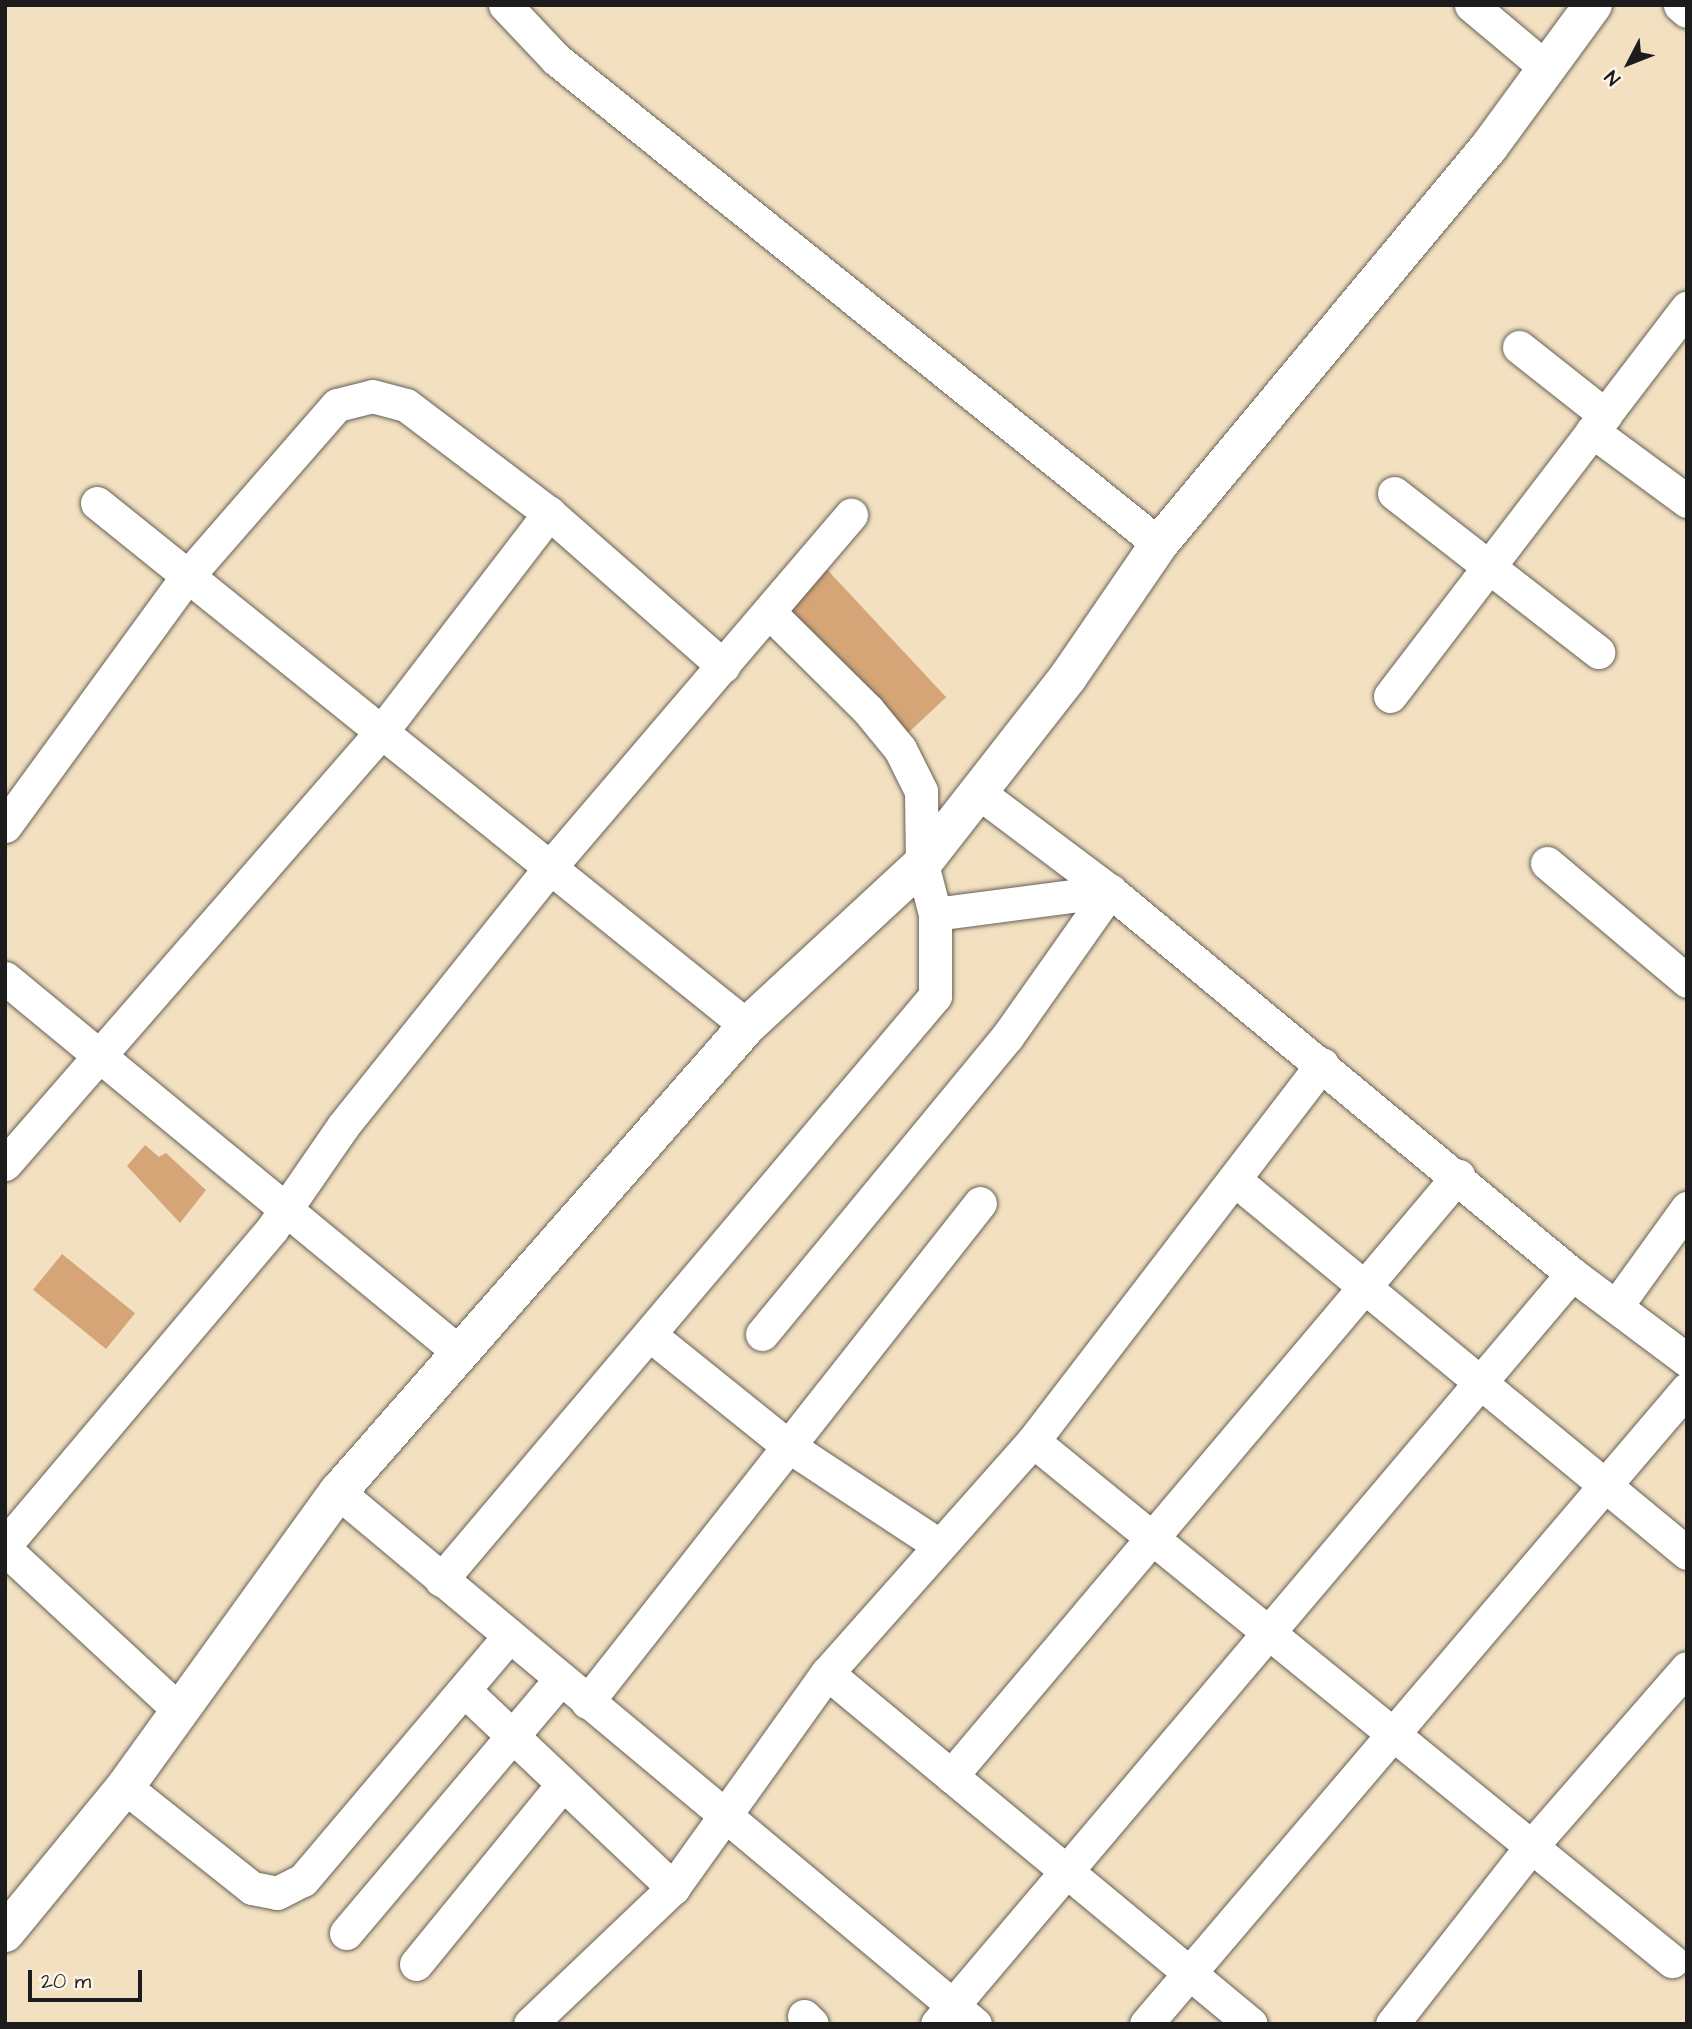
<!DOCTYPE html>
<style>
body{margin:0}
#map{position:relative;width:1692px;height:2029px;overflow:hidden;background:#f2e0c1;font-family:"Architects Daughter",sans-serif}
div>[style]{position:absolute}
.building>*{inset:0;background:#d5a578;transform-origin:0 0}
.roads{filter:drop-shadow(0 0 2px #676156) drop-shadow(0 0 2px #676156)}
.minor>*{height:33px;margin:-16.5px;padding:0 16.5px;transform-origin:16.5px;border-radius:16.5px;background:#fff}
.secondary>*{height:38px;margin:-19px;padding:0 19px;transform-origin:19px;border-radius:19px;background:#fff}
span{translate:-50% -50%;white-space:nowrap;text-align:center;line-height:1.15;-webkit-text-stroke:7px #fcf5e5;paint-order:stroke}
.frame{position:absolute;inset:0;border:7px solid #1c1c1c;pointer-events:none}
.north{position:absolute;left:1594px;top:28px;width:70px;height:70px;-webkit-text-stroke:5px #fcf5e5;paint-order:stroke;rotate:228deg;font-size:19px;font-weight:700;line-height:28px;text-align:center;color:#1c1c1c}
.north::after{content:'';display:block;margin:auto;width:24px;height:32px;background:#1c1c1c;clip-path:polygon(50% 0,100% 100%,50% 72%,0 100%)}
.scale{position:absolute;left:28px;top:1970px;width:114px;height:32px;box-sizing:border-box;border:4px solid #1c1c1c;border-top:0;padding-left:9px;font-size:21px;line-height:24px;white-space:nowrap;color:#1c1c1c;-webkit-text-stroke:5px #fcf5e5;paint-order:stroke}
</style>
<div id="map">
<div class="building">
<i style="left:820px;top:562px;width:185px;height:57px;rotate:47deg"></i>
<i style="clip-path:polygon(145px 1145px,159px 1157px,166px 1153px,206px 1190px,180px 1223px,127px 1166px)"></i>
<i style="left:62px;top:1254px;width:94px;height:46px;rotate:39deg"></i>
</div>
<div class="roads">
<div class="minor">
<i style="left:505px;top:5px;width:74px;rotate:46.6deg"></i>
<i style="left:556px;top:59px;width:774px;rotate:38.81deg"></i>
<i style="left:1471px;top:5px;width:98px;rotate:40deg"></i>
<i style="left:1680px;top:5px;width:9px;rotate:41deg"></i>
<i style="left:1519px;top:347px;width:110px;rotate:38.3deg"></i>
<i style="left:1592px;top:431px;width:118px;rotate:36.4deg"></i>
<i style="left:1394px;top:493px;width:259px;rotate:37.9deg"></i>
<i style="left:97px;top:503px;width:834px;rotate:38.82deg"></i>
<i style="left:1390px;top:696px;width:489px;rotate:-52.6deg"></i>
<i style="left:978px;top:792px;width:165px;rotate:36.9deg"></i>
<i style="left:1110px;top:891px;width:600px;rotate:39.66deg"></i>
<i style="left:1572px;top:1274px;width:144px;rotate:36.8deg"></i>
<i style="left:5px;top:826px;width:306px;rotate:-53.9deg"></i>
<i style="left:185px;top:579px;width:231px;rotate:-48.9deg"></i>
<i style="left:337px;top:405px;width:36px;rotate:-14deg"></i>
<i style="left:372px;top:396px;width:35px;rotate:15deg"></i>
<i style="left:406px;top:405px;width:179px;rotate:37.1deg"></i>
<i style="left:549px;top:513px;width:232px;rotate:41.3deg"></i>
<i style="left:1547px;top:863px;width:183px;rotate:40.1deg"></i>
<i style="left:935px;top:914px;width:177px;rotate:-7.5deg"></i>
<i style="left:5px;top:978px;width:590px;rotate:39.49deg"></i>
<i style="left:5px;top:1164px;width:574px;rotate:-48.95deg"></i>
<i style="left:382px;top:731px;width:275px;rotate:-52.5deg"></i>
<i style="left:1235px;top:1180px;width:586px;rotate:39.53deg"></i>
<i style="left:1617px;top:1305px;width:120px;rotate:-54.2deg"></i>
<i style="left:762px;top:1334px;width:385px;rotate:-50.5deg"></i>
<i style="left:1007px;top:1037px;width:179px;rotate:-54.8deg"></i>
<i style="left:650px;top:1335px;width:176px;rotate:38.8deg"></i>
<i style="left:787px;top:1445px;width:180px;rotate:33.4deg"></i>
<i style="left:1033px;top:1441px;width:824px;rotate:39.14deg"></i>
<i style="left:338px;top:1492px;width:830px;rotate:39.87deg"></i>
<i style="left:5px;top:1545px;width:414px;rotate:-49.8deg"></i>
<i style="left:272px;top:1229px;width:125px;rotate:-55.4deg"></i>
<i style="left:343px;top:1126px;width:333px;rotate:-51.3deg"></i>
<i style="left:551px;top:866px;width:462px;rotate:-49.5deg"></i>
<i style="left:5px;top:1549px;width:238px;rotate:42.8deg"></i>
<i style="left:441px;top:1580px;width:765px;rotate:-49.77deg"></i>
<i style="left:935px;top:996px;width:82px;rotate:-90deg"></i>
<i style="left:935px;top:914px;width:52px;rotate:-104.6deg"></i>
<i style="left:922px;top:864px;width:73px;rotate:-90.8deg"></i>
<i style="left:921px;top:791px;width:47px;rotate:-116.6deg"></i>
<i style="left:900px;top:749px;width:50px;rotate:-129.4deg"></i>
<i style="left:868px;top:710px;width:139px;rotate:-135.3deg"></i>
<i style="left:827px;top:1673px;width:550px;rotate:39.62deg"></i>
<i style="left:467px;top:1693px;width:284px;rotate:43.4deg"></i>
<i style="left:587px;top:1702px;width:635px;rotate:-51.78deg"></i>
<i style="left:951px;top:1776px;width:786px;rotate:-49.8deg"></i>
<i style="left:125px;top:1787px;width:162px;rotate:38.5deg"></i>
<i style="left:252px;top:1888px;width:25px;rotate:11deg"></i>
<i style="left:277px;top:1893px;width:29px;rotate:-27deg"></i>
<i style="left:303px;top:1880px;width:318px;rotate:-49.8deg"></i>
<i style="left:346px;top:1933px;width:331px;rotate:-49.8deg"></i>
<i style="left:416px;top:1964px;width:232px;rotate:-50.8deg"></i>
<i style="left:804px;top:2016px;width:11px;rotate:45deg"></i>
<i style="left:530px;top:2024px;width:197px;rotate:-43.6deg"></i>
<i style="left:673px;top:1888px;width:264px;rotate:-54.4deg"></i>
<i style="left:827px;top:1673px;width:310px;rotate:-48.4deg"></i>
<i style="left:1033px;top:1441px;width:475px;rotate:-52.5deg"></i>
<i style="left:937px;top:2024px;width:983px;rotate:-49.75deg"></i>
<i style="left:1146px;top:2024px;width:834px;rotate:-49.57deg"></i>
<i style="left:1392px;top:2024px;width:222px;rotate:-51.9deg"></i>
<i style="left:1529px;top:1849px;width:240px;rotate:-48.9deg"></i>
</div>
<div class="secondary">
<i style="left:5px;top:1933px;width:189px;rotate:-50.6deg"></i>
<i style="left:125px;top:1787px;width:364px;rotate:-54.2deg"></i>
<i style="left:338px;top:1492px;width:620px;rotate:-48.73deg"></i>
<i style="left:747px;top:1026px;width:238px;rotate:-42.8deg"></i>
<i style="left:922px;top:864px;width:237px;rotate:-52deg"></i>
<i style="left:1068px;top:677px;width:161px;rotate:-55.6deg"></i>
<i style="left:1159px;top:544px;width:516px;rotate:-50.27deg"></i>
<i style="left:1489px;top:147px;width:176px;rotate:-53.8deg"></i>
</div>
</div>
<div class="frame"></div>
<div class="north">N</div>
<div class="scale">20 m</div>
</div>
